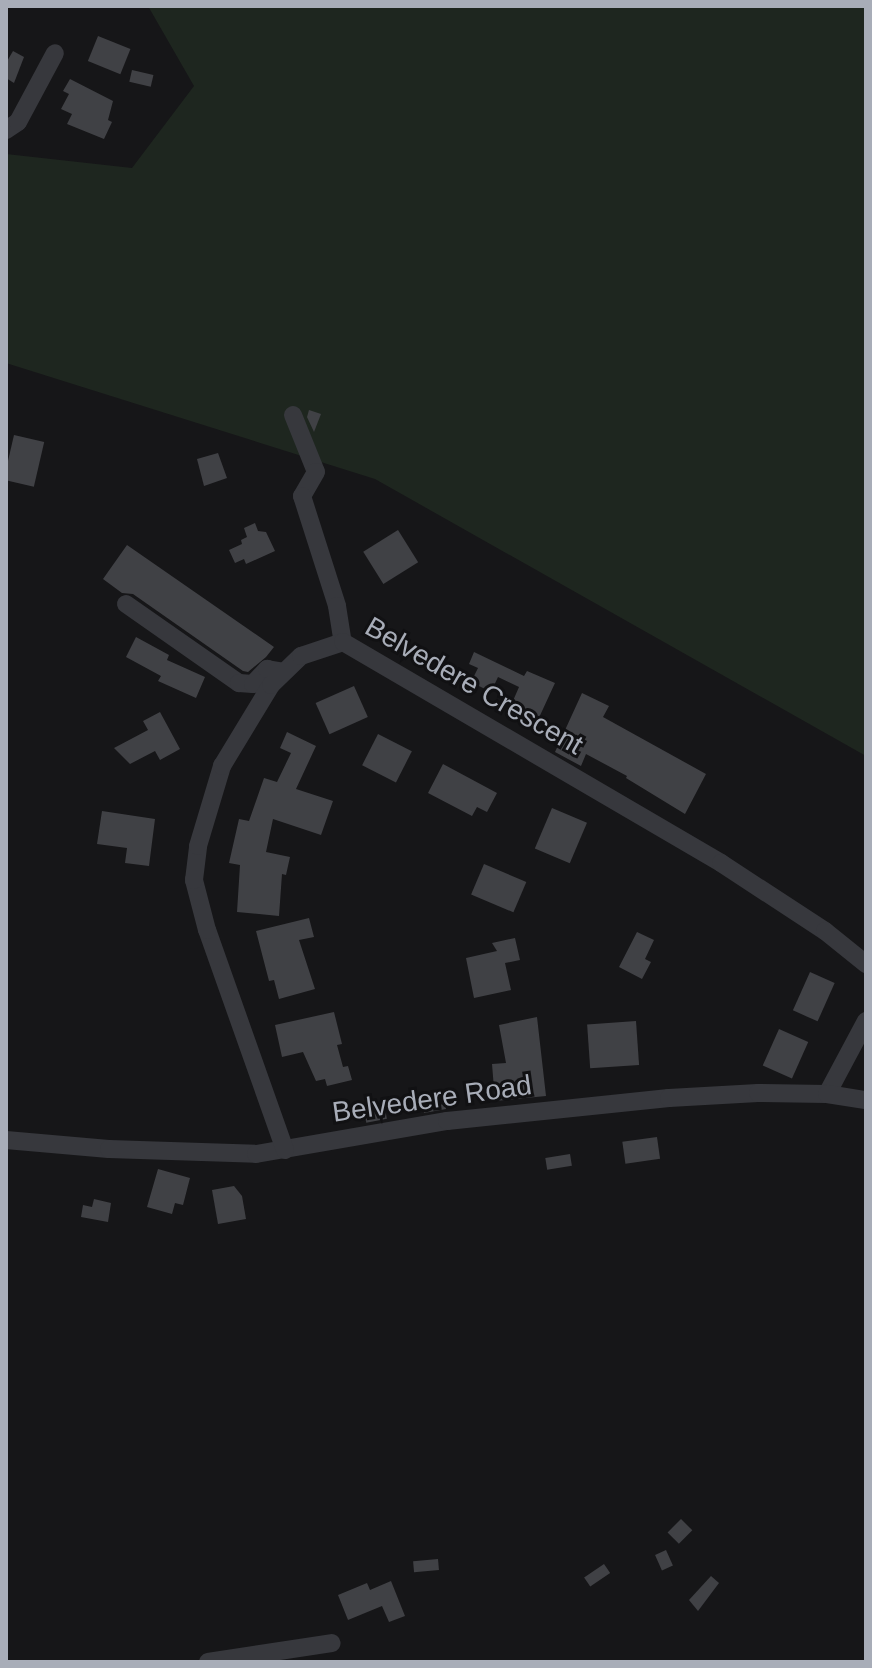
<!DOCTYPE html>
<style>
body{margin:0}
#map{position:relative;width:872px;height:1668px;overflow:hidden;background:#161618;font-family:Helvetica,sans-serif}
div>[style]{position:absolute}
.green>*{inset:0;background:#1e261f}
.building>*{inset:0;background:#404145;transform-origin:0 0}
.minor>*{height:18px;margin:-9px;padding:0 9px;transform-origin:9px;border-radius:9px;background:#37383d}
span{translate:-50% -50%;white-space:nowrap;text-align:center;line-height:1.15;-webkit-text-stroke:6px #111113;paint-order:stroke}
.street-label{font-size:28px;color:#a8adb8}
.frame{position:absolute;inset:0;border:8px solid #a8adb8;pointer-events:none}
</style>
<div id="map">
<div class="green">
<i style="clip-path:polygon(148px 6px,866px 6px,866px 756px,375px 479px,6px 363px,6px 154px,132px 168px,194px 86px)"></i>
</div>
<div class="building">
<i style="left:98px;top:36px;width:35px;height:27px;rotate:22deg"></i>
<i style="clip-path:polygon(13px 51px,24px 57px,14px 83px,6px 78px,6px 63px)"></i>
<i style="left:132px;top:70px;width:22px;height:12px;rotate:13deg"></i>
<i style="clip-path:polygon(70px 79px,113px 101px,108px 120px,112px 122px,104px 139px,67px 124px,72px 114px,61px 109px,69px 94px,63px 91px)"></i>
<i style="clip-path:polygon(309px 410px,321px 414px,314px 432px,307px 417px)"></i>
<i style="left:14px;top:435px;width:31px;height:46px;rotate:13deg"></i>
<i style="clip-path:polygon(218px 453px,227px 478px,204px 486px,197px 459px)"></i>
<i style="clip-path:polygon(255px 523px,258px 531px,266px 532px,275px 551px,246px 564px,244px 559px,235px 563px,229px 550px,242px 544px,241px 540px,247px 537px,244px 528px)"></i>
<i style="left:398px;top:530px;width:38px;height:41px;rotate:58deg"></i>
<i style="clip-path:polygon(127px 545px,274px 647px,266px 657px,248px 672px,243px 671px,133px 594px,122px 593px,103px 579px)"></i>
<i style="clip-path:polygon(136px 637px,169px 655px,167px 660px,205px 677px,196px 698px,158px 681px,161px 676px,126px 657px)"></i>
<i style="clip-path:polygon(474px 652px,524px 676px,527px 671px,555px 683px,537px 722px,509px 710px,519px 687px,498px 677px,491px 692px,471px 682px,478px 668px,469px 664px)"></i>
<i style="left:354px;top:686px;width:34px;height:42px;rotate:66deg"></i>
<i style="clip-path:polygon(582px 693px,609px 706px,603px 717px,706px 774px,685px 814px,626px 778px,627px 776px,586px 754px,581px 766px,555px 752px)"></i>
<i style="clip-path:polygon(160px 712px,180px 749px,160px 760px,155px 751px,130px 764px,114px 748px,148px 730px,143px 721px)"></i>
<i style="clip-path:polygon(287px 732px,316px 746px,296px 789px,333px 801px,321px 835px,273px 819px,266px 852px,290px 857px,286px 875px,282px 874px,279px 916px,237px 912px,240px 865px,229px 863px,239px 819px,249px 821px,264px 778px,277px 782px,291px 753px,280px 748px)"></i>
<i style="left:378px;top:734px;width:38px;height:35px;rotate:27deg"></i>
<i style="clip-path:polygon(443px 764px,497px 793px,487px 812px,477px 807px,472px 816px,428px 793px)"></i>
<i style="left:552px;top:808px;width:38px;height:44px;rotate:23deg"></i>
<i style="clip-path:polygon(102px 811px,155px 819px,149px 866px,125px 863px,127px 848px,97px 844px)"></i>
<i style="left:484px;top:864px;width:46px;height:33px;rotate:23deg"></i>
<i style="clip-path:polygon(309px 918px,314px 937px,299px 940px,315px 989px,279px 999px,274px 980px,269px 981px,256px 931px)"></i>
<i style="clip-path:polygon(637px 932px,654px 940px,645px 959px,651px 962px,642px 979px,619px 967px)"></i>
<i style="clip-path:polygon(515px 938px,520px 960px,505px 963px,511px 990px,474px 998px,466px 958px,497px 951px,492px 943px)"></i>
<i style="left:810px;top:972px;width:27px;height:42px;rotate:24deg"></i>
<i style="clip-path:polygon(334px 1012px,342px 1044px,337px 1045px,343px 1067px,348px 1066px,352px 1080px,327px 1086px,325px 1079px,316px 1081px,303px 1052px,282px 1057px,275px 1025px)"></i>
<i style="clip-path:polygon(537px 1017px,546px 1096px,495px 1101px,492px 1064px,506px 1063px,499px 1025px)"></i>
<i style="left:636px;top:1021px;width:44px;height:49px;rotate:86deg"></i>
<i style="left:779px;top:1029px;width:32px;height:40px;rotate:24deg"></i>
<i style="clip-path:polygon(445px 1104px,446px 1109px,424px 1113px,423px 1107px)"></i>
<i style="left:385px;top:1109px;width:10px;height:21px;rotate:79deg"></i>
<i style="left:657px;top:1137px;width:22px;height:35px;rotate:82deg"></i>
<i style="left:570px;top:1154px;width:12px;height:25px;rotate:81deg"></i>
<i style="clip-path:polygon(158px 1169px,190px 1178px,183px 1205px,175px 1203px,172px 1214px,147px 1207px)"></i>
<i style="clip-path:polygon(234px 1186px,242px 1196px,246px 1219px,218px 1224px,212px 1190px)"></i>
<i style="clip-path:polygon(94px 1199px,111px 1203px,108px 1222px,81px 1217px,83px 1205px,92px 1207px)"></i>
<i style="left:681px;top:1519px;width:16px;height:19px;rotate:45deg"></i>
<i style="left:666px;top:1550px;width:17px;height:12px;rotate:66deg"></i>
<i style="left:438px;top:1559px;width:11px;height:25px;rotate:85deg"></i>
<i style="left:604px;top:1564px;width:11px;height:24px;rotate:56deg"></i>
<i style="clip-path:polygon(711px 1576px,719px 1583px,698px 1611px,689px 1600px)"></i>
<i style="clip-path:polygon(391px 1581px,405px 1616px,389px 1622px,382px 1606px,348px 1620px,338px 1595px,367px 1583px,370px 1590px)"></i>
</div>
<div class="minor">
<i style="left:6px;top:130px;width:14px;rotate:-34deg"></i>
<i style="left:18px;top:122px;width:78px;rotate:-61.8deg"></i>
<i style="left:293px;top:415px;width:61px;rotate:68deg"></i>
<i style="left:316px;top:472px;width:28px;rotate:120deg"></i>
<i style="left:302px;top:496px;width:115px;rotate:72.3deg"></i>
<i style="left:337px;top:606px;width:36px;rotate:81deg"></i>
<i style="left:126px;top:604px;width:138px;rotate:35deg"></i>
<i style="left:239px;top:683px;width:14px;rotate:4deg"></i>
<i style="left:253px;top:684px;width:21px;rotate:-47deg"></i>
<i style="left:267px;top:669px;width:17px;rotate:10deg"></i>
<i style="left:827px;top:1094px;width:83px;rotate:-61.9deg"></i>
<i style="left:6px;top:1140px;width:103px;rotate:5deg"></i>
<i style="left:109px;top:1149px;width:147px;rotate:1.9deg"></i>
<i style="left:256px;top:1154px;width:194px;rotate:-9.8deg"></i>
<i style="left:447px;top:1121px;width:223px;rotate:-5.9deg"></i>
<i style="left:669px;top:1098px;width:89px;rotate:-3.2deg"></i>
<i style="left:758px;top:1093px;width:69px;rotate:0.8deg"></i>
<i style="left:827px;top:1094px;width:39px;rotate:9deg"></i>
<i style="left:285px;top:1150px;width:233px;rotate:-109.5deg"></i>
<i style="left:207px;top:930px;width:52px;rotate:-104.6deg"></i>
<i style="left:194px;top:880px;width:34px;rotate:-83deg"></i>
<i style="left:198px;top:846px;width:84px;rotate:-73.3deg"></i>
<i style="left:222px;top:766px;width:95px;rotate:-58.8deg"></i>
<i style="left:271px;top:685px;width:42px;rotate:-44deg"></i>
<i style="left:301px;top:656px;width:44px;rotate:-18.4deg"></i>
<i style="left:343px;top:642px;width:438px;rotate:30.3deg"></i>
<i style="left:721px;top:863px;width:124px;rotate:33.2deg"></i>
<i style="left:825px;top:931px;width:53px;rotate:38.8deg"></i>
<i style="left:208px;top:1662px;width:125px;rotate:-8.7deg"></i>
</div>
<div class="street-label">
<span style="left:474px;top:686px;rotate:30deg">Belvedere Crescent</span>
<span style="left:432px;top:1099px;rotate:-8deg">Belvedere Road</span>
</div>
<div class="frame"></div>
</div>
